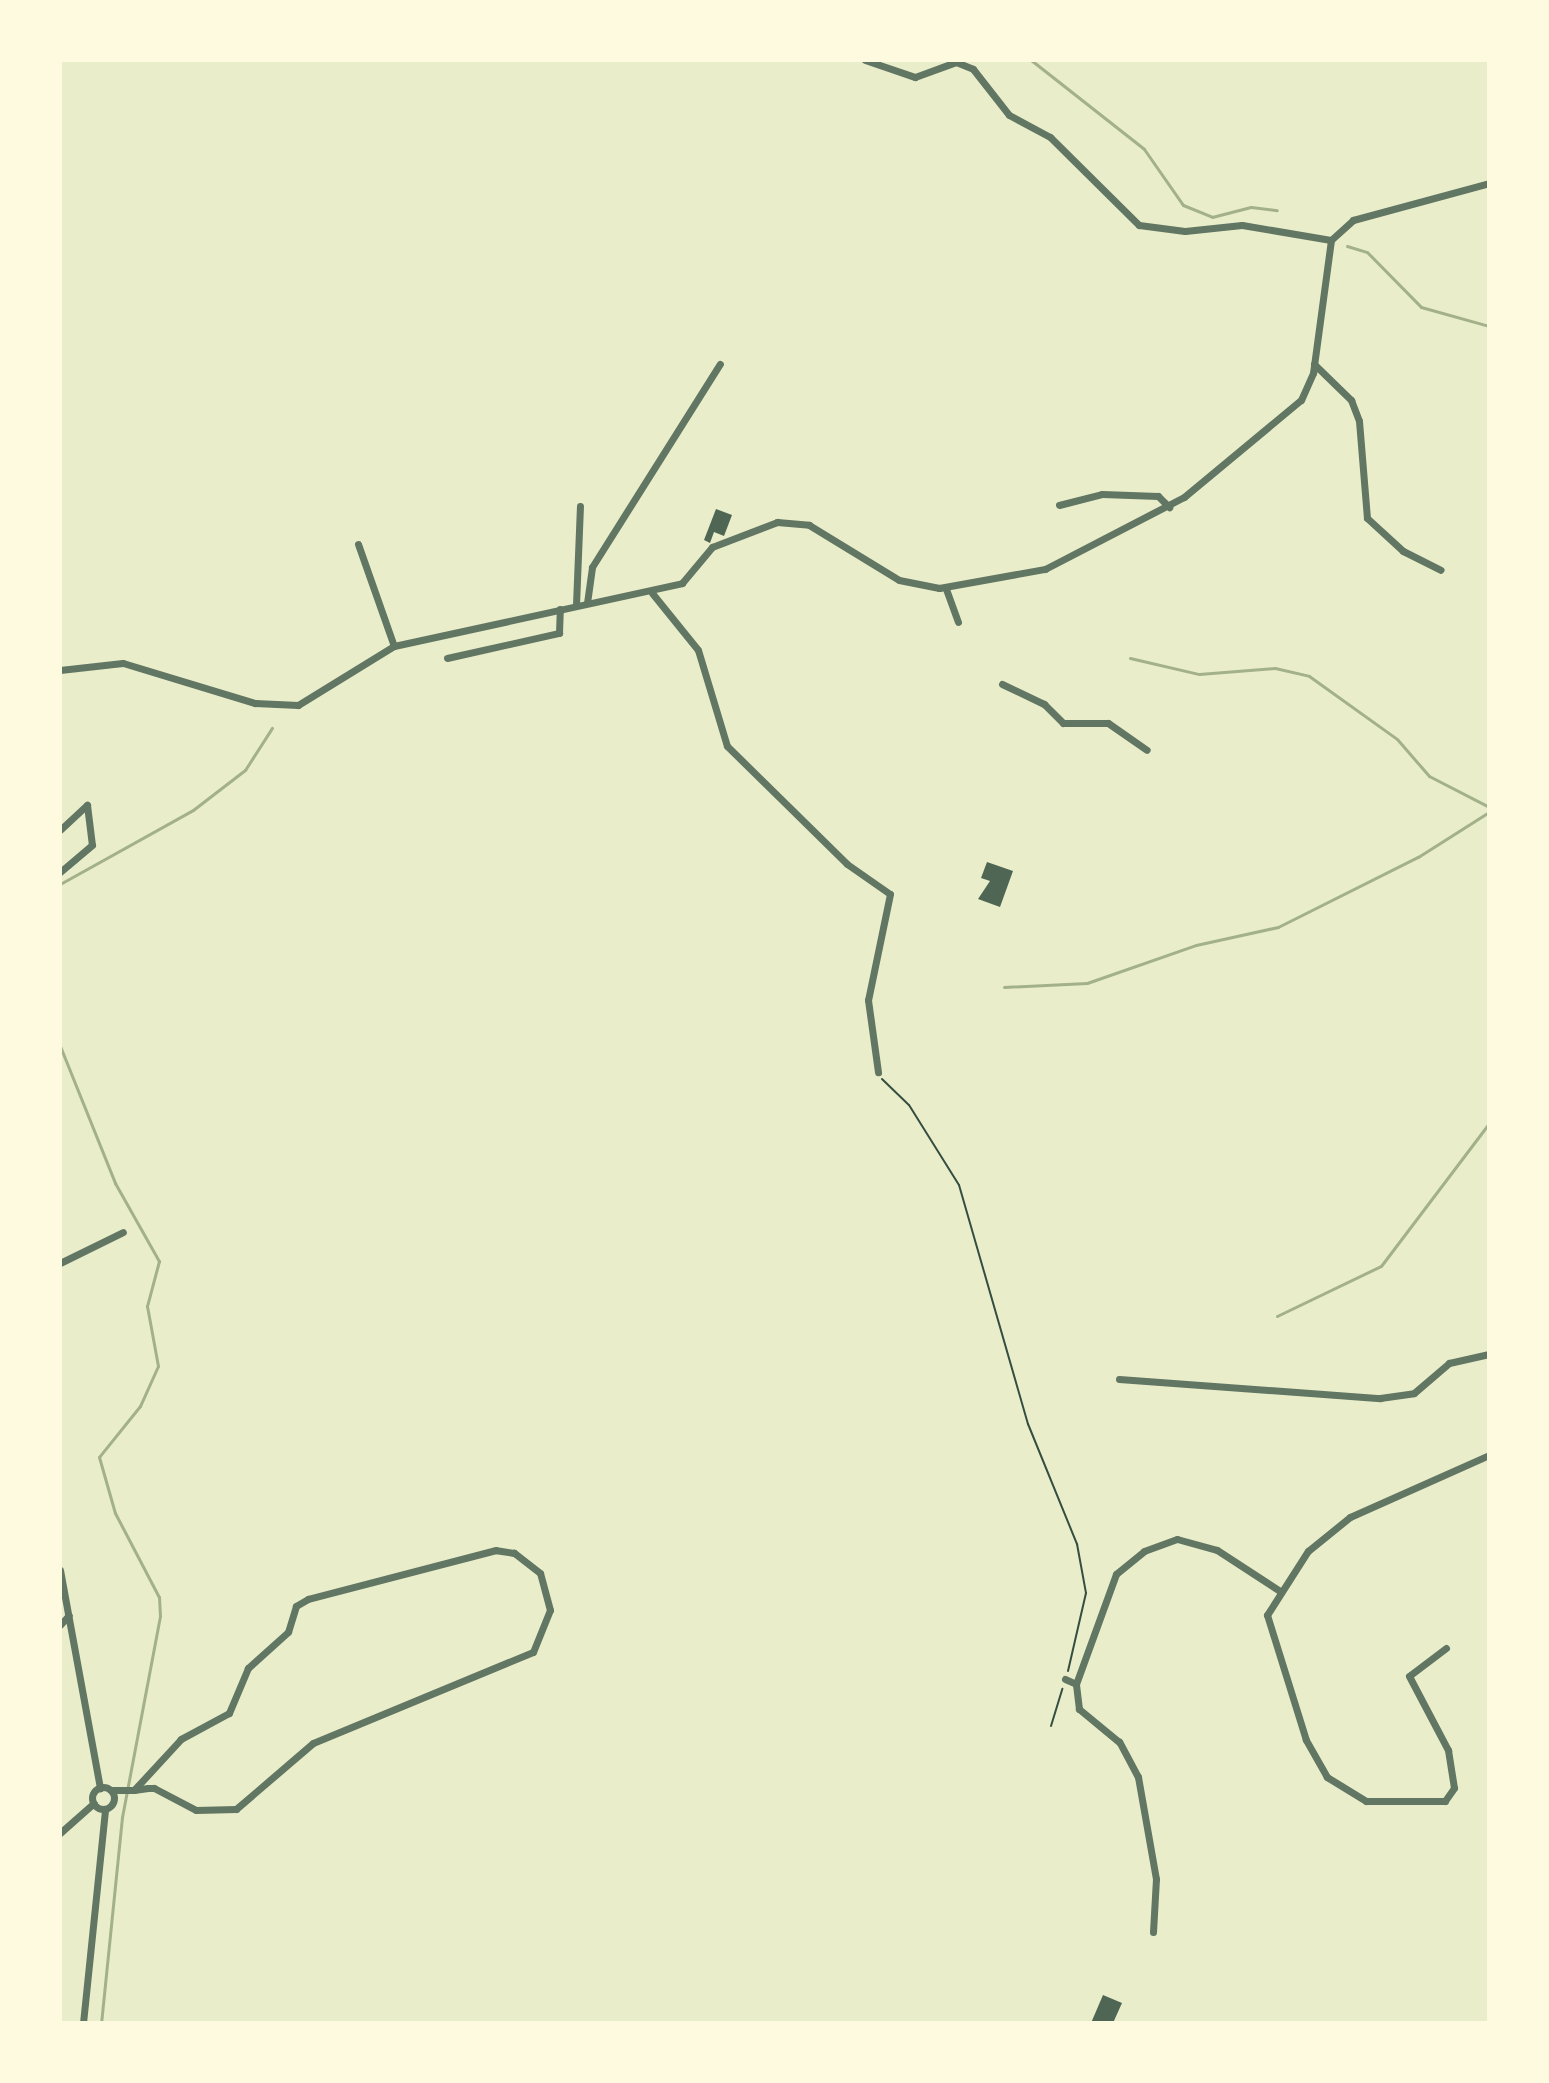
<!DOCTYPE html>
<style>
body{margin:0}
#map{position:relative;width:1549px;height:2083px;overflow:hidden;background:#e9edc9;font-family:"Noto Serif",serif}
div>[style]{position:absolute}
.stream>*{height:3px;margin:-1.5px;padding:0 1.5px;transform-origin:1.5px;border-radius:1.5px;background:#a3b18a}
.building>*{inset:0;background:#4f6655}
.path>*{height:2px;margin:-1px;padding:0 1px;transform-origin:1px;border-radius:1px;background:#344e41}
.minor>*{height:7px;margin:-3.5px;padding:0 3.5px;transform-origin:3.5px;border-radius:3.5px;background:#617663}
.minor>.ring{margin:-3.5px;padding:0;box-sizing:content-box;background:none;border:7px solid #617663;border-radius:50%}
span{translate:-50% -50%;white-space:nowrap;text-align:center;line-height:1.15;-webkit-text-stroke:8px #fefae0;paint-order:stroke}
.frame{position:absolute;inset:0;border:62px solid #fefae0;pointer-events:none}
</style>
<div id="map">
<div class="stream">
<i style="left:1031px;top:60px;width:144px;rotate:38.2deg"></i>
<i style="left:1144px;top:149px;width:68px;rotate:55.1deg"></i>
<i style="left:1183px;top:205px;width:31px;rotate:22deg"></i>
<i style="left:1212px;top:217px;width:40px;rotate:-14.4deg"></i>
<i style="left:1251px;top:207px;width:26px;rotate:7deg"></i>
<i style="left:1347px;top:246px;width:21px;rotate:17deg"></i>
<i style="left:1367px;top:252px;width:77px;rotate:45.5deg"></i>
<i style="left:1421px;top:307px;width:71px;rotate:15.6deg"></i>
<i style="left:1130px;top:658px;width:71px;rotate:13.1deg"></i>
<i style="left:1199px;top:674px;width:76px;rotate:-4.5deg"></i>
<i style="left:1275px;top:668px;width:35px;rotate:13deg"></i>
<i style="left:1309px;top:676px;width:108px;rotate:35.6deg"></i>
<i style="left:1397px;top:739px;width:49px;rotate:49.1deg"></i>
<i style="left:1429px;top:776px;width:68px;rotate:27.3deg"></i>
<i style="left:60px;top:884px;width:152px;rotate:-29.1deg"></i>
<i style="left:193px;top:810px;width:66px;rotate:-37.6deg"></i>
<i style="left:245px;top:770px;width:50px;rotate:-57.3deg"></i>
<i style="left:1004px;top:987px;width:83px;rotate:-2.8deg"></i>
<i style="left:1087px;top:983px;width:115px;rotate:-19.2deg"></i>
<i style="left:1196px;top:945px;width:84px;rotate:-12.4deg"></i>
<i style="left:1278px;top:927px;width:157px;rotate:-26.6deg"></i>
<i style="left:1418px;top:857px;width:84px;rotate:-32.4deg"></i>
<i style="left:60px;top:1046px;width:148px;rotate:68.1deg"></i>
<i style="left:115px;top:1183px;width:90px;rotate:60.6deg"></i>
<i style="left:159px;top:1261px;width:47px;rotate:104.9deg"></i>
<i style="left:147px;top:1306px;width:61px;rotate:79.6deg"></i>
<i style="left:158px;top:1366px;width:44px;rotate:114.2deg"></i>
<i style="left:140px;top:1406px;width:65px;rotate:128.8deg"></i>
<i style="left:99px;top:1457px;width:58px;rotate:74.1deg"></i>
<i style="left:115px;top:1513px;width:95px;rotate:62.4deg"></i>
<i style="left:159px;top:1597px;width:19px;rotate:87deg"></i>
<i style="left:160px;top:1616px;width:205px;rotate:100.7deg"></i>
<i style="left:122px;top:1817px;width:207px;rotate:95.8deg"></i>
<i style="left:1277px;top:1316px;width:115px;rotate:-25.7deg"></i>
<i style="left:1381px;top:1266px;width:179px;rotate:-52.9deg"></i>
</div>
<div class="building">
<i style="clip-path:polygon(716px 509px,732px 515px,724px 536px,714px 532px,710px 543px,704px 540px)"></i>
<i style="clip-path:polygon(987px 862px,1013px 871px,1000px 907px,978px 899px,990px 881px,981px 878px)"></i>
<i style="clip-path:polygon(1103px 1995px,1122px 2003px,1113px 2023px,1091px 2023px)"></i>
</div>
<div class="path">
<i style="left:882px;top:1079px;width:37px;rotate:44deg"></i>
<i style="left:909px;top:1105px;width:94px;rotate:58deg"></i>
<i style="left:959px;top:1185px;width:249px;rotate:73.9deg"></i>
<i style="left:1028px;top:1424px;width:130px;rotate:67.8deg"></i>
<i style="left:1077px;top:1544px;width:50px;rotate:79.6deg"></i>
<i style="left:1086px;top:1593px;width:80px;rotate:103deg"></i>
<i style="left:1051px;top:1726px;width:39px;rotate:-73deg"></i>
</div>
<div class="minor">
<i style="left:865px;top:60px;width:53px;rotate:18.8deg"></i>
<i style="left:915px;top:77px;width:44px;rotate:-20.1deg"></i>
<i style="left:956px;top:62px;width:18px;rotate:22deg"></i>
<i style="left:973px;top:69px;width:58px;rotate:52deg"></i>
<i style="left:1009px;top:115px;width:47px;rotate:28.2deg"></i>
<i style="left:1050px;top:137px;width:125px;rotate:44.7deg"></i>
<i style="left:1139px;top:225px;width:46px;rotate:7.4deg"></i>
<i style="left:1185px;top:231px;width:57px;rotate:-6deg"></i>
<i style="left:1242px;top:225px;width:90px;rotate:9.6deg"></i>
<i style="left:1314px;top:364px;width:52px;rotate:44.2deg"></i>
<i style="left:1351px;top:400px;width:22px;rotate:69deg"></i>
<i style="left:1359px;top:421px;width:97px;rotate:85.3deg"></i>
<i style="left:1367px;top:518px;width:49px;rotate:42.5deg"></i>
<i style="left:1403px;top:551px;width:42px;rotate:26.6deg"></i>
<i style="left:1059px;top:505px;width:44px;rotate:-14.3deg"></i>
<i style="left:1102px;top:494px;width:56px;rotate:2deg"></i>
<i style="left:1158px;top:496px;width:16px;rotate:45deg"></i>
<i style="left:358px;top:544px;width:108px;rotate:70.6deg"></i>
<i style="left:946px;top:589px;width:35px;rotate:70deg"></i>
<i style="left:652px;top:593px;width:73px;rotate:51.1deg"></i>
<i style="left:698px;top:650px;width:100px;rotate:73.2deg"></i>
<i style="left:727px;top:746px;width:168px;rotate:44.5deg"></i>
<i style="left:847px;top:864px;width:52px;rotate:34.9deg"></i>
<i style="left:890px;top:894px;width:108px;rotate:101.7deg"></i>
<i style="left:868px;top:1000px;width:73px;rotate:82.1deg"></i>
<i style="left:587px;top:603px;width:36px;rotate:-82deg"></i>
<i style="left:592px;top:567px;width:240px;rotate:-57.8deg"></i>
<i style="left:576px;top:605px;width:99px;rotate:-87.7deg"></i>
<i style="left:447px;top:658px;width:115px;rotate:-12.6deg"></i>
<i style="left:559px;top:633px;width:24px;rotate:-88deg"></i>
<i style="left:60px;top:670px;width:63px;rotate:-6.3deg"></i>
<i style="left:123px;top:663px;width:138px;rotate:16.9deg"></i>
<i style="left:255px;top:703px;width:43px;rotate:2.7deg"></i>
<i style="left:298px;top:705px;width:113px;rotate:-31.6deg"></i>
<i style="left:394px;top:646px;width:295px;rotate:-12.3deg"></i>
<i style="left:682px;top:583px;width:47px;rotate:-50.2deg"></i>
<i style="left:712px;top:547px;width:70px;rotate:-21deg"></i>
<i style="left:777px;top:522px;width:32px;rotate:5deg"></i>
<i style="left:809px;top:525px;width:105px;rotate:31.4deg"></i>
<i style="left:899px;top:580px;width:41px;rotate:11.3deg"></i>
<i style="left:939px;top:588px;width:108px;rotate:-10.2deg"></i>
<i style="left:1045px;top:569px;width:157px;rotate:-27.4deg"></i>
<i style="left:1184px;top:497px;width:152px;rotate:-39.7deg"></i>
<i style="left:1301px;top:400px;width:30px;rotate:-66deg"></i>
<i style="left:1313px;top:373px;width:134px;rotate:-82.3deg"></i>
<i style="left:1331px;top:240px;width:30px;rotate:-42deg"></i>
<i style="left:1353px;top:220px;width:141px;rotate:-15.2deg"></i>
<i style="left:1002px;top:684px;width:47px;rotate:25.5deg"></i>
<i style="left:1044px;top:704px;width:27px;rotate:45deg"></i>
<i style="left:1063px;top:723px;width:45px"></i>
<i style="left:1108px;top:723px;width:47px;rotate:34.7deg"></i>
<i style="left:60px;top:830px;width:37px;rotate:-43deg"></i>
<i style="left:87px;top:805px;width:40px;rotate:82.9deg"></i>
<i style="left:92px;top:845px;width:42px;rotate:139.8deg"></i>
<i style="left:60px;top:1263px;width:70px;rotate:-26.2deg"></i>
<i style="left:1119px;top:1379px;width:262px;rotate:4.2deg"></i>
<i style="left:1380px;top:1398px;width:34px;rotate:-8deg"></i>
<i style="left:1414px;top:1393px;width:46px;rotate:-40.6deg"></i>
<i style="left:1449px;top:1363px;width:41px;rotate:-12.7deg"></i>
<i style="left:60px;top:1570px;width:222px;rotate:79.6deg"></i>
<i style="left:60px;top:1625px;width:13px;rotate:-48deg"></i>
<i style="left:1446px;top:1648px;width:46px;rotate:142.9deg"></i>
<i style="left:1409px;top:1676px;width:84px;rotate:62.2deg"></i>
<i style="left:1448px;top:1750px;width:38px;rotate:81deg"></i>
<i style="left:1454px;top:1788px;width:16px;rotate:125deg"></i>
<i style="left:1445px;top:1801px;width:79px;rotate:180deg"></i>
<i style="left:1366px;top:1801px;width:46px;rotate:-148.4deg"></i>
<i style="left:1327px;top:1777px;width:43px;rotate:-119.6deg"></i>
<i style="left:1306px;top:1740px;width:131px;rotate:-107.3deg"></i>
<i style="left:1267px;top:1615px;width:76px;rotate:-57.4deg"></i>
<i style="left:1308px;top:1551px;width:54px;rotate:-39deg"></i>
<i style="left:1350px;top:1517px;width:152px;rotate:-24deg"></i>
<i style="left:1065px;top:1679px;width:12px;rotate:24deg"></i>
<i class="ring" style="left:92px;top:1787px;width:15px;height:15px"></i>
<i style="left:111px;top:1790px;width:23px"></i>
<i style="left:134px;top:1790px;width:14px;rotate:-8deg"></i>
<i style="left:148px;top:1788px;width:6px"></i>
<i style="left:154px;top:1788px;width:47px;rotate:27.6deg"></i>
<i style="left:196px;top:1810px;width:40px;rotate:-1.4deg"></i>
<i style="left:236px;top:1809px;width:101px;rotate:-40.6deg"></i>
<i style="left:313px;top:1743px;width:238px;rotate:-22.5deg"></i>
<i style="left:533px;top:1652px;width:45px;rotate:-68deg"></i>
<i style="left:550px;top:1610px;width:38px;rotate:-105deg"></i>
<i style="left:540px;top:1573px;width:33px;rotate:-142deg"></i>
<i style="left:514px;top:1553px;width:18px;rotate:-171deg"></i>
<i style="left:496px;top:1550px;width:194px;rotate:165.4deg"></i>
<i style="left:308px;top:1599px;width:14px;rotate:150deg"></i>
<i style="left:296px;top:1606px;width:27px;rotate:107deg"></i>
<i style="left:288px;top:1632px;width:54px;rotate:138deg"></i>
<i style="left:248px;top:1668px;width:49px;rotate:112.9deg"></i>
<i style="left:229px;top:1713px;width:55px;rotate:151.6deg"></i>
<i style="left:181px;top:1739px;width:69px;rotate:132.7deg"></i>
<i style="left:60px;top:1833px;width:45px;rotate:-41.4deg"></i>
<i style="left:1153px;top:1932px;width:53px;rotate:-86.8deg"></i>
<i style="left:1156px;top:1879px;width:104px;rotate:-100deg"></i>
<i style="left:1138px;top:1777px;width:40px;rotate:-118deg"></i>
<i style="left:1119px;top:1742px;width:52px;rotate:-140.5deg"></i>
<i style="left:1079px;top:1709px;width:25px;rotate:-97deg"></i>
<i style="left:1076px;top:1684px;width:117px;rotate:-70deg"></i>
<i style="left:1116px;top:1574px;width:36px;rotate:-39deg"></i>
<i style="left:1144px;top:1551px;width:35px;rotate:-20deg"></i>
<i style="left:1177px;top:1539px;width:41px;rotate:15.4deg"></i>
<i style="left:1217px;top:1550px;width:75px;rotate:33.1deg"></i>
<i style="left:83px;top:2023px;width:215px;rotate:-84.1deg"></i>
</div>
<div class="frame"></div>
</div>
